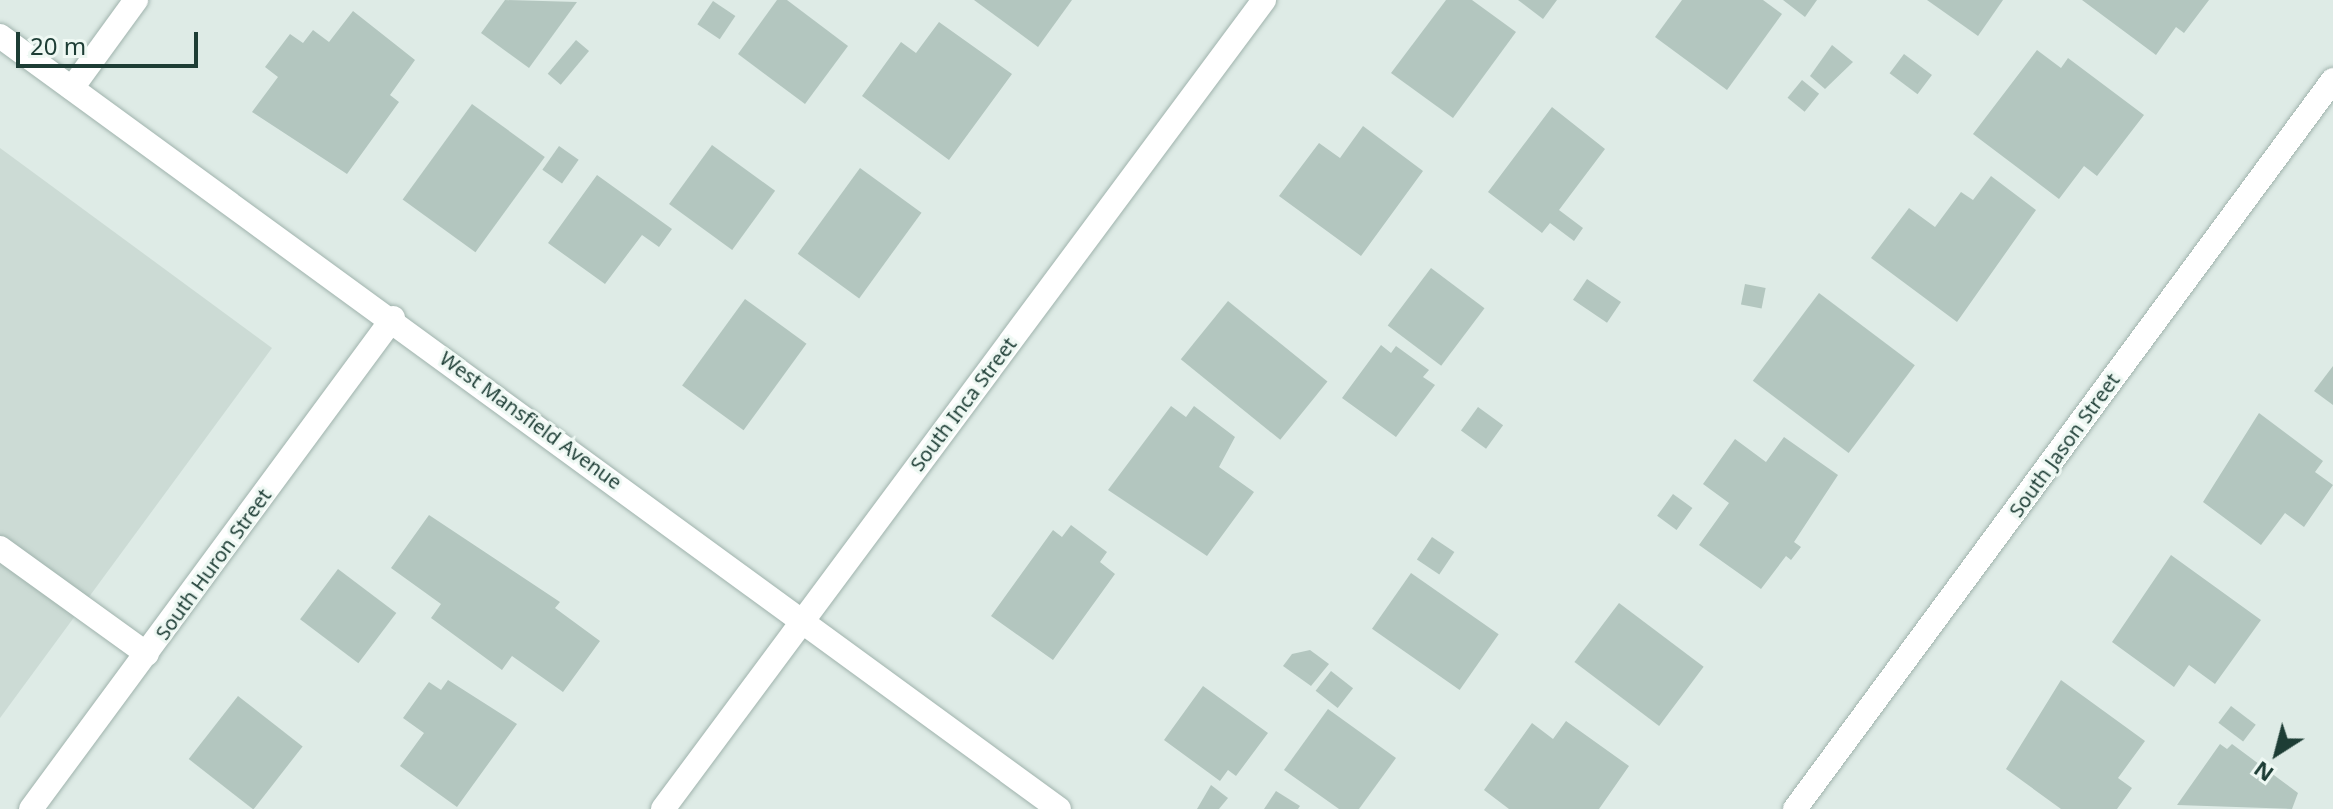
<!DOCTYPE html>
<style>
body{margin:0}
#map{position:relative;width:2333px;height:809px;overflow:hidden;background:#deebe6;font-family:"Noto Sans",sans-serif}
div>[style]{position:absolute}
.built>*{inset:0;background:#ccdbd5}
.building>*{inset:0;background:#b3c6bf;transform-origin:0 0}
.roads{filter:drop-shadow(0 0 2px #a0b3ad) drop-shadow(0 0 2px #a0b3ad)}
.lane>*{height:24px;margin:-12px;padding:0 12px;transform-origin:12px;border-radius:12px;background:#fff}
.street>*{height:24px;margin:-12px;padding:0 12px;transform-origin:12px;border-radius:12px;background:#fff}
span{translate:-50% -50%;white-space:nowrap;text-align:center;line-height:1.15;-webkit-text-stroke:6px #eef8f3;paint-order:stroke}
.street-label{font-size:20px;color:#1d3d35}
.north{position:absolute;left:2237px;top:713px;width:80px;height:80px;-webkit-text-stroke:6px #eef8f3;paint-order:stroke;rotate:216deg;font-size:22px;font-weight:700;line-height:32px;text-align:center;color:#1d3d35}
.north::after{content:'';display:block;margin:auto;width:28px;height:36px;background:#1d3d35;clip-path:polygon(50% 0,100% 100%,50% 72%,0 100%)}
.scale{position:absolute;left:16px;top:32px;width:182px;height:36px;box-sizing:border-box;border:4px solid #1d3d35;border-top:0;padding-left:10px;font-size:24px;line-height:28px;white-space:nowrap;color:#1d3d35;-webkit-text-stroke:6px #eef8f3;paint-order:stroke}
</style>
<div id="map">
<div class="built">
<i style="clip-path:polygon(0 148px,272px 348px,0 718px)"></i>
</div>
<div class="building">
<i style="clip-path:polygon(505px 0,577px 2px,529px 68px,481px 33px)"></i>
<i style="clip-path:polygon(777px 0,787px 0,848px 46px,805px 104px,738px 54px)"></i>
<i style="clip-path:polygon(974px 0,1072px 0,1038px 47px)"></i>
<i style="clip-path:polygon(1446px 0,1472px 0,1516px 32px,1453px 118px,1391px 73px)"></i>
<i style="clip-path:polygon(1518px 0,1557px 0,1543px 19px)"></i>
<i style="clip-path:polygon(1682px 0,1763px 0,1782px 14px,1727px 90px,1655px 37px)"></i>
<i style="clip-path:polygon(1783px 0,1817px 0,1805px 17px)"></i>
<i style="clip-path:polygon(1927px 0,2003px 0,1978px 36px)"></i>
<i style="clip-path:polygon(2082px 0,2209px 0,2184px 33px,2176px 27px,2156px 55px)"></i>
<i style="left:713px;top:1px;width:27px;height:28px;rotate:34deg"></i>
<i style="clip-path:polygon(353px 11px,415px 60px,390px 95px,399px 102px,347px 174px,252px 112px,278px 77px,265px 67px,290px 34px,303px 43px,313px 30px,329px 42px)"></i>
<i style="clip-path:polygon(939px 22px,1012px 74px,949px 160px,862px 96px,901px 42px,916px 53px)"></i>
<i style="left:576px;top:40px;width:17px;height:44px;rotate:40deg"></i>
<i style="clip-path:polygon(1832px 45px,1853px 62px,1825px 89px,1810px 76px)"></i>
<i style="clip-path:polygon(2037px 50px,2061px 68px,2068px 58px,2144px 115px,2097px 176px,2084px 166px,2059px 199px,1973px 134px)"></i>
<i style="left:1904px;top:54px;width:35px;height:24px;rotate:37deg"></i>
<i style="left:1802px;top:80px;width:22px;height:23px;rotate:39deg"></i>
<i style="left:472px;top:104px;width:90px;height:118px;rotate:36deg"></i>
<i style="clip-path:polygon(1552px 107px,1605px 149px,1559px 210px,1583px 228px,1574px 241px,1550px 223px,1542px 233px,1488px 192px)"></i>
<i style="clip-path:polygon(1363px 126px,1423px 171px,1361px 256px,1279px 196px,1319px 143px,1340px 158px)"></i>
<i style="left:712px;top:145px;width:78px;height:73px;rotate:36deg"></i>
<i style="left:559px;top:146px;width:24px;height:29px;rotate:35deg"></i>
<i style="left:860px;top:168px;width:76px;height:106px;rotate:36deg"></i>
<i style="clip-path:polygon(597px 175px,672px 229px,659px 247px,642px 235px,605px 284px,548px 243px)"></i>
<i style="clip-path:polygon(1991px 176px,2036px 210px,1957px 322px,1871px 258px,1909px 208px,1935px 227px,1961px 192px,1973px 200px)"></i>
<i style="left:1431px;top:268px;width:67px;height:72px;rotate:37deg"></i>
<i style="left:1587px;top:279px;width:41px;height:25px;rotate:34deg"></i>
<i style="left:1745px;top:284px;width:21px;height:21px;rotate:11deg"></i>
<i style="left:1819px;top:293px;width:120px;height:110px;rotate:37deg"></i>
<i style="left:745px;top:299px;width:76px;height:107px;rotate:36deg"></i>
<i style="left:1228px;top:301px;width:128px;height:75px;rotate:39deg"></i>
<i style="clip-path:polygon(1381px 345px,1391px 353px,1396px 346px,1429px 370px,1423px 377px,1435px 385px,1396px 437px,1342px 398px)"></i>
<i style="clip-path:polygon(2333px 366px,2333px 405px,2314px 391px)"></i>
<i style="clip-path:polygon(1171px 406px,1186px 417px,1194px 406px,1235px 437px,1219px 467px,1254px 492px,1207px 556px,1108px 490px)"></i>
<i style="left:1478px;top:407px;width:31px;height:29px;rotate:36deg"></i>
<i style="clip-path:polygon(2259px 413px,2323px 461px,2315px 472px,2333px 485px,2304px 527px,2285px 513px,2261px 545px,2203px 502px)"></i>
<i style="clip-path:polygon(1784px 437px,1838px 475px,1794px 542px,1801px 547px,1791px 560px,1786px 556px,1761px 589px,1699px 545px,1729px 503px,1703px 484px,1735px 439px,1766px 462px)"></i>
<i style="left:1673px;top:494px;width:24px;height:27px;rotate:36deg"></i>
<i style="clip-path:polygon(429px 515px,560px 602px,555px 608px,600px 641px,563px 692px,512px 656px,502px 670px,431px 618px,441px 604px,391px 568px)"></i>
<i style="clip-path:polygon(1071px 525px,1107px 552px,1100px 562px,1115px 574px,1053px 660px,991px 616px,1053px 530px,1062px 537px)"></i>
<i style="left:1432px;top:537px;width:27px;height:27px;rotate:34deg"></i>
<i style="clip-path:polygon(2171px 555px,2261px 620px,2215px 684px,2189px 665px,2174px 687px,2112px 642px)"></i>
<i style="left:338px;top:569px;width:73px;height:63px;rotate:37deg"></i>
<i style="left:1411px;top:573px;width:107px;height:68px;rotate:35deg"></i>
<i style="left:1619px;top:603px;width:106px;height:74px;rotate:37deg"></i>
<i style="clip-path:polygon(1310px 650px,1329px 664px,1311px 686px,1283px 666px,1292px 654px)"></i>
<i style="left:1331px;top:671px;width:28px;height:25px;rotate:38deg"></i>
<i style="clip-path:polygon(448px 680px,517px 724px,457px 807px,400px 766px,424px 733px,403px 718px,429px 682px,441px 690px)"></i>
<i style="clip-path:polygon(2061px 680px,2145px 741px,2118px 778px,2132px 788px,2117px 809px,2061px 809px,2006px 769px)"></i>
<i style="clip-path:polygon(1203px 686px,1268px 733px,1236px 776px,1228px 770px,1220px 781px,1164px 740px)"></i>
<i style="left:238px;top:696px;width:82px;height:80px;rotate:38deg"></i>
<i style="left:2231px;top:706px;width:31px;height:21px;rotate:37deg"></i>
<i style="clip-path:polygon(1328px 709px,1396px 758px,1359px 809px,1339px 809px,1284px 770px)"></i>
<i style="clip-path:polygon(1566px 721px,1629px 766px,1599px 809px,1509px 809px,1484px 790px,1532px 723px,1553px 739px)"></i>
<i style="clip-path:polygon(2220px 744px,2227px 749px,2232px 744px,2298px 793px,2292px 809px,2177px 805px)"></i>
<i style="clip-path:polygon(1211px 785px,1228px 798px,1219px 809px,1197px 809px)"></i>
<i style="clip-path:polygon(1276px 791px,1300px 806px,1298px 809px,1264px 809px)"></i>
</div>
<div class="roads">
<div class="lane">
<i style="left:0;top:548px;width:181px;rotate:35.8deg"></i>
</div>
<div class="street">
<i style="left:0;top:36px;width:1311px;rotate:36.13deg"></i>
<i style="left:72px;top:88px;width:109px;rotate:-54deg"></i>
<i style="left:31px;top:809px;width:610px;rotate:-53.6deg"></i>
<i style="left:663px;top:809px;width:1008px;rotate:-53.39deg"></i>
<i style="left:1795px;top:809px;width:906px;rotate:-53.57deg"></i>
</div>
</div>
<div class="street-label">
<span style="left:963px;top:404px;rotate:-53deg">South Inca Street</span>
<span style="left:531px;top:420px;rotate:36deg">West Mansfield Avenue</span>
<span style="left:2064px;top:445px;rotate:-54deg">South Jason Street</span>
<span style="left:213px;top:564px;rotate:-54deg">South Huron Street</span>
</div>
<div class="north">N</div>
<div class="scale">20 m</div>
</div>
